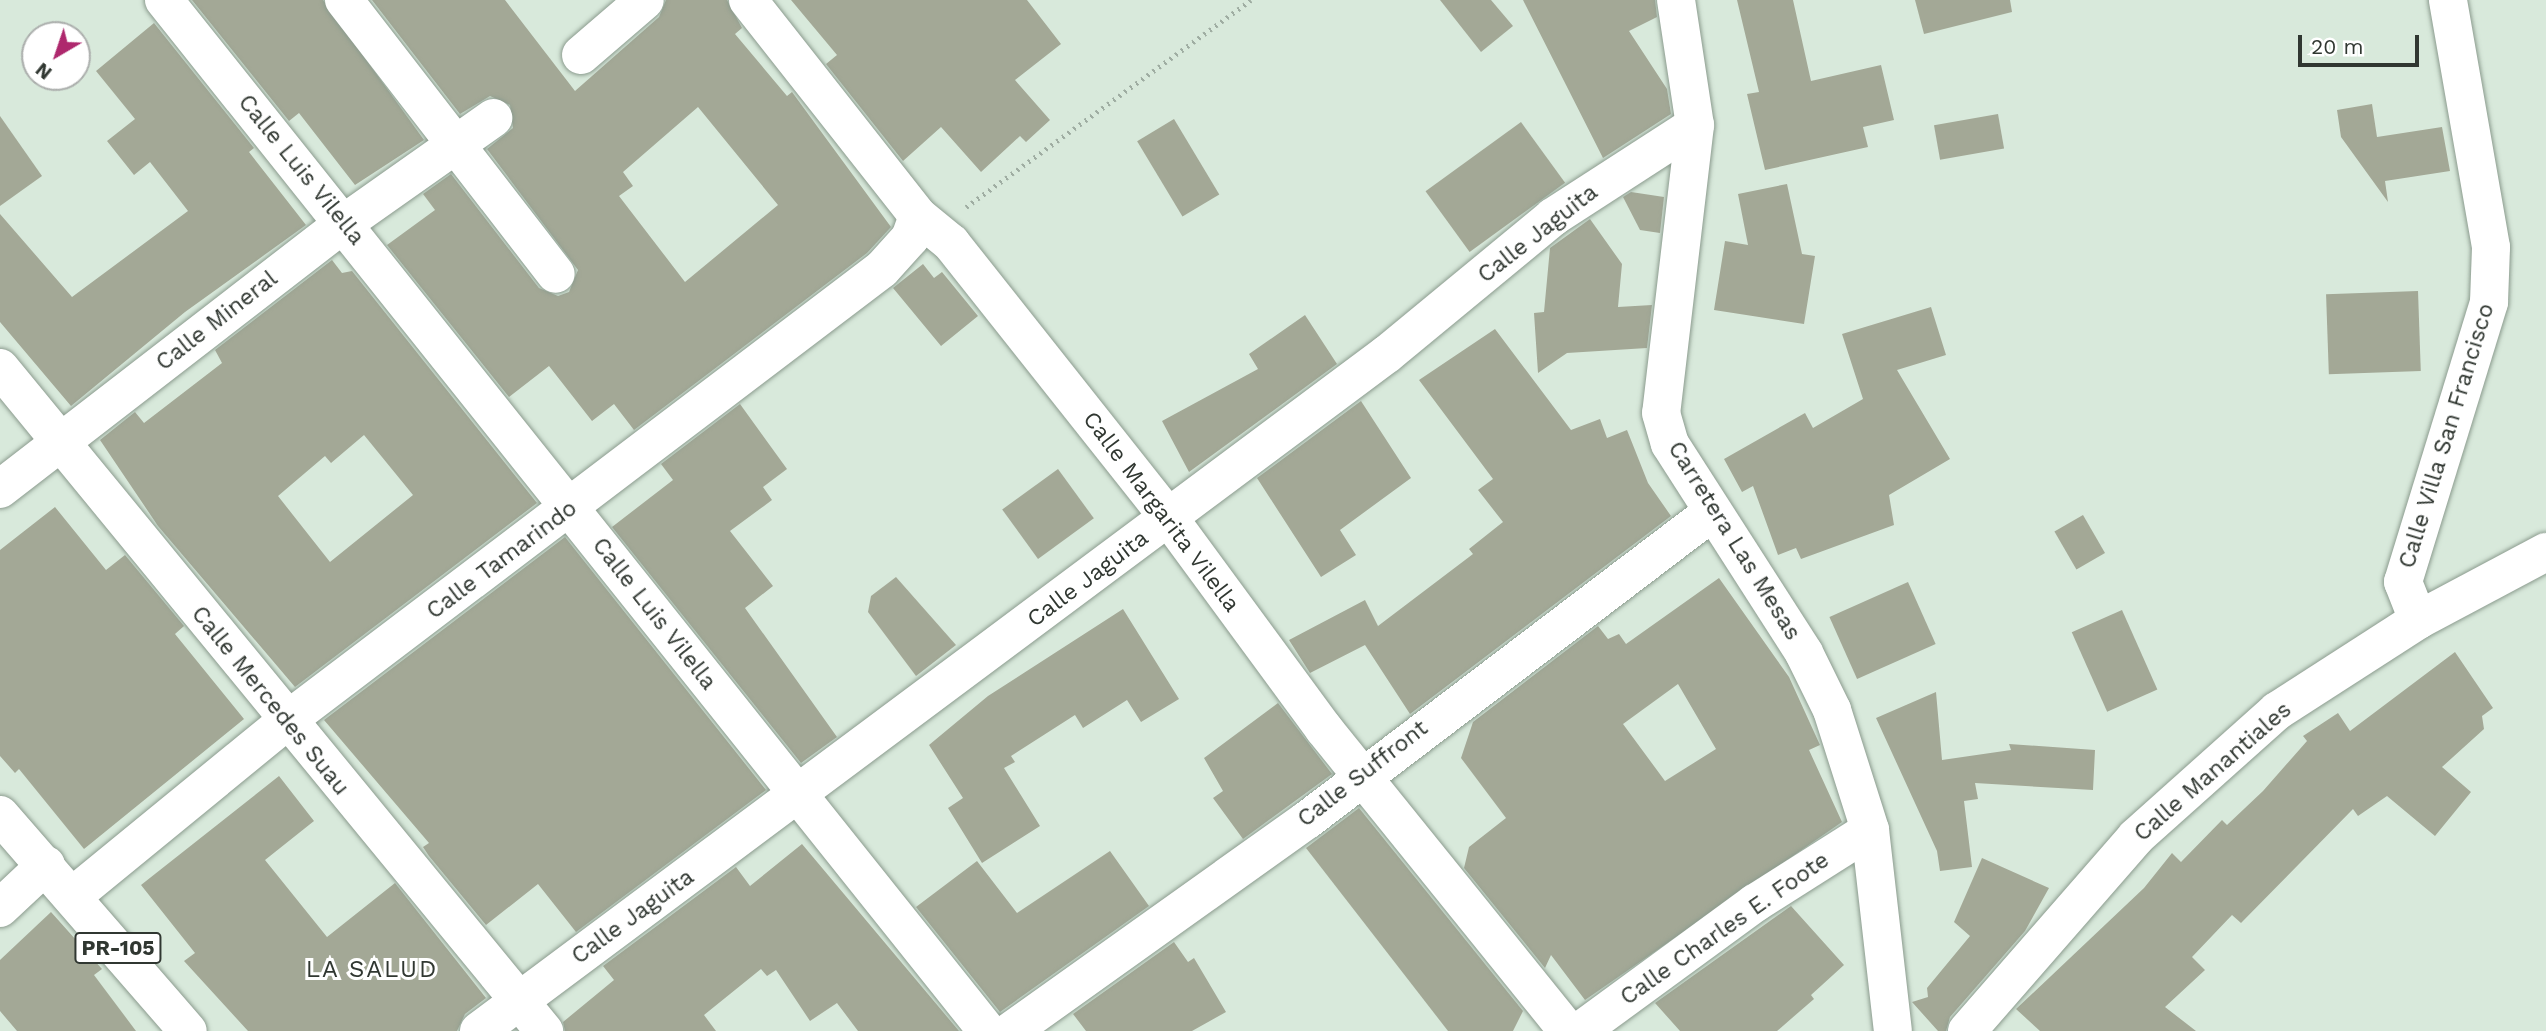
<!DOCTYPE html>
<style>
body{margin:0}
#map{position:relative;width:2546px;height:1031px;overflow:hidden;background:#d8e9db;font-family:"Work Sans",sans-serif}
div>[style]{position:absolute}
.building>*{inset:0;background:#a3a896;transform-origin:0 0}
.path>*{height:4.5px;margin-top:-2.25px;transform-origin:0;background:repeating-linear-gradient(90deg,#9fada2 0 2px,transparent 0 7px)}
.roads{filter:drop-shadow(0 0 2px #8b9b8e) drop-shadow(0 0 2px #8b9b8e)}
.minor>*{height:38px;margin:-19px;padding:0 19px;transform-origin:19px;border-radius:19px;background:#fff}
.major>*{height:38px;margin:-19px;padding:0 19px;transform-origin:19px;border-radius:19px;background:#fff}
span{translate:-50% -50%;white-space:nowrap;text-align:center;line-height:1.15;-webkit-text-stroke:6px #fff;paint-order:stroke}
.shield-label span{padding:2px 5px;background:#fff;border:2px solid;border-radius:5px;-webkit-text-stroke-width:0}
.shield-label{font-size:21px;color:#303731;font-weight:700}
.street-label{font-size:23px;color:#303731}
.neighbourhood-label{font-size:24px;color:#303731;letter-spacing:2px}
.north{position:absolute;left:21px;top:21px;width:70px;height:70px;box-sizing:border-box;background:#fff;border:2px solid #acafad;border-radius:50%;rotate:219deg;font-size:19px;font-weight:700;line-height:28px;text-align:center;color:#303731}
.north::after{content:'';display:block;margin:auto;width:24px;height:32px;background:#ae286d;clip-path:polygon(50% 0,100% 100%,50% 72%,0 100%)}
.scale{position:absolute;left:2298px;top:35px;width:121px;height:32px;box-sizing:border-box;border:4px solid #303731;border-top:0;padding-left:9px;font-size:21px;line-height:24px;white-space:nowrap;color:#303731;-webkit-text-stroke:5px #fff;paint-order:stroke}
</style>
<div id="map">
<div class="building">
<i style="clip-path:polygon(192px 0,323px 0,424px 140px,355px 185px,299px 113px,289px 121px)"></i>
<i style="clip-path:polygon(evenodd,372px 0,505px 0,575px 91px,659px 17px,666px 0,727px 0,742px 28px,735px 34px,787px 96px,792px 92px,891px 227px,867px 253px,634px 430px,614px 404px,592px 421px,549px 366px,509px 397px,387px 245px,435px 210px,423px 194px,451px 174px,539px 288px,558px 296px,569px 292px,578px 270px,487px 149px,513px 128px,510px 105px,490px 96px,460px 114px,372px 0,698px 107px,778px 205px,685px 282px,619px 196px,633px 186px,623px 172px,698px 107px)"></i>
<i style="clip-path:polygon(791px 0,1027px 0,1061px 44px,1015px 80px,1050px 120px,1026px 142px,1020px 136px,981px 172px,941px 127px,903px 161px,826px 64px,837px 55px)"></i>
<i style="clip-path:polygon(1440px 0,1491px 0,1513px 26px,1481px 52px)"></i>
<i style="clip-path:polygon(1523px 0,1655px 0,1657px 17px,1629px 31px,1667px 89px,1671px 114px,1603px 158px)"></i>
<i style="clip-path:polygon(1737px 0,1793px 0,1811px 81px,1881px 65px,1894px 120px,1863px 127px,1868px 147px,1765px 170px,1747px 94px,1759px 92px)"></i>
<i style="clip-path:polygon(1915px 0,2010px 0,2012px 12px,1924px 34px)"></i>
<i style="clip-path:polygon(154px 23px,254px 148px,249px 152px,306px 225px,185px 312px,71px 406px,0 322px,0 214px,72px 297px,188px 211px,150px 162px,134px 175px,107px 141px,135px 119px,96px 71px)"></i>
<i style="clip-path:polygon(2372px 104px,2377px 137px,2442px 127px,2450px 171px,2385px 181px,2388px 202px,2341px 137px,2337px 110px)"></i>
<i style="left:1998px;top:114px;width:35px;height:65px;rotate:80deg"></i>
<i style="clip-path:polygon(0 116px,42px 176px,0 206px)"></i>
<i style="left:1174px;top:119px;width:88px;height:43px;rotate:59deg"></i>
<i style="left:1521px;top:122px;width:75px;height:118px;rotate:54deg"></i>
<i style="clip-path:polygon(1787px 184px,1802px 254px,1815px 256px,1804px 324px,1714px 310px,1725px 241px,1748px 245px,1738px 194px)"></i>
<i style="clip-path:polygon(1631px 192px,1664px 197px,1660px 233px,1640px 230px,1623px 197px)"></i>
<i style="clip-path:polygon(1590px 219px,1622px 264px,1618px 307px,1652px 305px,1647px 348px,1567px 353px,1538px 373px,1534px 313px,1544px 312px,1550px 248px)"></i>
<i style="clip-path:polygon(evenodd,332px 260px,342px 273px,352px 271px,537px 503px,295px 687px,158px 526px,100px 440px,135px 412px,144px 423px,222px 363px,215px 350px,332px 260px,364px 435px,413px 495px,330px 562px,278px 496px,325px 456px,331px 463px,364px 435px)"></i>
<i style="clip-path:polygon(923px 264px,934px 278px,942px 272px,978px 316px,941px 346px,893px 288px)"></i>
<i style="left:2418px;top:291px;width:80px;height:92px;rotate:88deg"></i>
<i style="clip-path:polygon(1931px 307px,1946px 355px,1897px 370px,1950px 459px,1889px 495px,1894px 525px,1801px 559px,1796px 548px,1778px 555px,1753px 486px,1742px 492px,1724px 459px,1805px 413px,1813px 428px,1863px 399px,1842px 334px)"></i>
<i style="clip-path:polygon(1305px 315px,1337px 364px,1189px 472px,1162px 421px,1258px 369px,1249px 354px)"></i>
<i style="clip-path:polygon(1495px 329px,1571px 430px,1600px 419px,1607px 438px,1627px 430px,1648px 483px,1671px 516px,1410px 714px,1365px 645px,1310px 673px,1289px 640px,1365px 600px,1378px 626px,1473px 554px,1469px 549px,1503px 522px,1478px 490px,1493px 479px,1419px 380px)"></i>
<i style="clip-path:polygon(1361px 401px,1411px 478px,1340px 530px,1356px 555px,1321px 577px,1257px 478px)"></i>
<i style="clip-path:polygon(740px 404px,787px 469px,763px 487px,772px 500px,730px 531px,773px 586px,745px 608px,837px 737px,801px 763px,612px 527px,673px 480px,661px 464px)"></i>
<i style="left:1058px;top:469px;width:61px;height:69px;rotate:54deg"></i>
<i style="clip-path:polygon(55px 507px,106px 570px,125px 555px,184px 626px,175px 634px,244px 719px,84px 849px,19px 769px,15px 773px,0 756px,0 550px)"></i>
<i style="left:2083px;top:515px;width:44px;height:33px;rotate:60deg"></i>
<i style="clip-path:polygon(565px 537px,766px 790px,576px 932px,538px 884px,486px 925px,429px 856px,423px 847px,429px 843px,324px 720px)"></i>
<i style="clip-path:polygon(896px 577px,956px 645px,916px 676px,868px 612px,871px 596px)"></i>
<i style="clip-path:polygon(evenodd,1719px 578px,1789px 677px,1820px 745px,1809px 750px,1842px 822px,1585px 1000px,1551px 955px,1545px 968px,1464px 868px,1469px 847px,1506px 818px,1461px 758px,1473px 722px,1598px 626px,1608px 639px,1619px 634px,1626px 644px,1719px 578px,1678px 684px,1716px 749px,1665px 781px,1623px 724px,1678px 684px)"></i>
<i style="left:1908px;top:582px;width:68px;height:86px;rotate:66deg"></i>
<i style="clip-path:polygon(1123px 609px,1179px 699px,1141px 722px,1127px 700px,1083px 728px,1075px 715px,1011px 756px,1015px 762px,1004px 768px,1040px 826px,982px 863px,948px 808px,963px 798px,929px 745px,988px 696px)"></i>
<i style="left:2122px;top:610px;width:87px;height:55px;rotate:66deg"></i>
<i style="clip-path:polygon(2455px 652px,2493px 708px,2482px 716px,2484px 729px,2442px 767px,2471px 792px,2435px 836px,2387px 796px,2358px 816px,2353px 809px,2241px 923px,2232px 915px,2192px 957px,2205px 970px,2165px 1007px,2196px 1031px,2040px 1031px,2016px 1009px,2144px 888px,2172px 853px,2181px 862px,2222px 820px,2227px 825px,2263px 791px,2307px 741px,2303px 736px,2338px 713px,2350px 731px)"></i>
<i style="clip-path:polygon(1936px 692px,1942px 760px,2011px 750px,2009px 744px,2095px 750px,2093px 790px,1975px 783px,1978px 799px,1964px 801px,1972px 867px,1940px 871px,1937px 851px,1876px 718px)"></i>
<i style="clip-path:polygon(1278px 703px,1332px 774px,1243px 839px,1213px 798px,1223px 791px,1204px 758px)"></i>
<i style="clip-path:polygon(279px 776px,314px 821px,265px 860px,327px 937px,395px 883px,486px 998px,465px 1014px,457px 1031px,248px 1031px,184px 961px,195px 953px,141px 885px)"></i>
<i style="clip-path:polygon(1359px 808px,1523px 1011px,1513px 1031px,1448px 1031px,1306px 848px)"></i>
<i style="clip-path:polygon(802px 844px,959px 1031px,858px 1031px,837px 1003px,810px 1021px,776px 970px,767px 976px,761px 969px,704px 1015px,716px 1031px,565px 1031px,563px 1022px,614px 980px,603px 966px,736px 867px,750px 886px)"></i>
<i style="clip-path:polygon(1110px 851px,1149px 906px,1000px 1012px,916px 907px,977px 861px,1017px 913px)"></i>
<i style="clip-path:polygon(1982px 858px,2049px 888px,2025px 931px,1950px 1017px,1946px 1031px,1938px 1031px,1912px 1002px,1928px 997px,1927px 988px,1970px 936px,1954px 922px)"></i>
<i style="clip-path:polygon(1791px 906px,1844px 965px,1811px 995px,1814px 999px,1777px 1031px,1680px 1031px,1655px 1003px)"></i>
<i style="clip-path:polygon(51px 912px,102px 969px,94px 975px,136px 1031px,17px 1031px,0 1011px,0 960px)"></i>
<i style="clip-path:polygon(1174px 942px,1188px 962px,1194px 958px,1226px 1012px,1192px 1031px,1086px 1031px,1073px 1014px)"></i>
</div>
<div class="path">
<i style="left:966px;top:207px;width:352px;rotate:-36deg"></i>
</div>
<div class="roads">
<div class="minor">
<i style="left:164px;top:0;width:1319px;rotate:51.4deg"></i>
<i style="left:344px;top:0;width:346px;rotate:52.3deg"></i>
<i style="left:748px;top:0;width:275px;rotate:51.8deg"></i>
<i style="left:918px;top:216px;width:43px;rotate:39.3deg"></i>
<i style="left:951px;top:243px;width:351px;rotate:51.6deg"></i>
<i style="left:1169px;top:518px;width:262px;rotate:53.7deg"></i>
<i style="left:1324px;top:729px;width:388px;rotate:51.1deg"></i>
<i style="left:1676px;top:0;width:126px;rotate:81.4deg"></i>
<i style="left:1695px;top:125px;width:290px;rotate:96.7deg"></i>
<i style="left:1661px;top:413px;width:32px;rotate:74deg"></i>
<i style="left:1670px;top:444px;width:248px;rotate:57.3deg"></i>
<i style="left:1804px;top:653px;width:64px;rotate:63.8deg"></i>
<i style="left:1832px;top:710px;width:126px;rotate:72.4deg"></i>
<i style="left:1870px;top:830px;width:202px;rotate:83.5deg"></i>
<i style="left:581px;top:55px;width:84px;rotate:-40.7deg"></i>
<i style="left:0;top:368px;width:858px;rotate:50.63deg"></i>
<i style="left:0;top:489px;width:433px;rotate:-37.7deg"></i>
<i style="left:343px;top:224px;width:184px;rotate:-35.2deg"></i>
<i style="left:2418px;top:620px;width:41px;rotate:-111.5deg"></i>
<i style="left:2403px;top:582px;width:293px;rotate:-72.9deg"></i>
<i style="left:2489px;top:302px;width:55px;rotate:-87.9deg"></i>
<i style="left:2491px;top:247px;width:251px;rotate:-99.9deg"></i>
<i style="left:74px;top:895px;width:273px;rotate:-39.3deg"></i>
<i style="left:285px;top:722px;width:749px;rotate:-37.19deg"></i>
<i style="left:882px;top:269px;width:42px;rotate:-47.9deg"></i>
<i style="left:910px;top:238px;width:23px;rotate:-70deg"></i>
<i style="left:479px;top:1031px;width:1133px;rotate:-36.71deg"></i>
<i style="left:1387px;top:354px;width:215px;rotate:-39.5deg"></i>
<i style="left:1553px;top:217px;width:169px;rotate:-32.9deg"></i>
<i style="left:1011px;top:1031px;width:364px;rotate:-35.5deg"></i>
<i style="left:1307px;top:820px;width:507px;rotate:-37.23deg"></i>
<i style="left:1580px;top:1031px;width:217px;rotate:-36.2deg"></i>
<i style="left:1755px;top:903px;width:136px;rotate:-32.4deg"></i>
<i style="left:1967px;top:1031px;width:257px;rotate:-48.9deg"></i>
<i style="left:2136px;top:837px;width:189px;rotate:-41.8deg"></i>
<i style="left:2277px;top:711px;width:168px;rotate:-32.8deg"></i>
<i style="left:2418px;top:620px;width:145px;rotate:-28deg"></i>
</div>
<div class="major">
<i style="left:0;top:815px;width:286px;rotate:49deg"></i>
<i style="left:0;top:908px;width:63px;rotate:-43.1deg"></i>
</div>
</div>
<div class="shield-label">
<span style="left:118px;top:948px">PR-105</span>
</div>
<div class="street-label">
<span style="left:301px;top:170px;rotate:51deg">Calle Luis Vilella</span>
<span style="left:1538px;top:234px;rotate:-38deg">Calle Jaguita</span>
<span style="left:217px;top:321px;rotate:-38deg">Calle Mineral</span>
<span style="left:2447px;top:436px;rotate:-73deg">Calle Villa San Francisco</span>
<span style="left:1161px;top:512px;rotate:53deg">Calle Margarita Vilella</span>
<span style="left:1734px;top:541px;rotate:58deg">Carretera Las Mesas</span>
<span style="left:502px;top:560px;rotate:-37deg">Calle Tamarindo</span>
<span style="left:1088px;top:579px;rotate:-37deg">Calle Jaguita</span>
<span style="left:654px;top:614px;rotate:52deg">Calle Luis Vilella</span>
<span style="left:270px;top:701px;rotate:51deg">Calle Mercedes Suau</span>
<span style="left:2213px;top:772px;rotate:-41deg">Calle Manantiales</span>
<span style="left:1363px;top:774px;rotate:-38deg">Calle Suffront</span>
<span style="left:633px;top:917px;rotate:-36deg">Calle Jaguita</span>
<span style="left:1725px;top:929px;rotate:-35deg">Calle Charles E. Foote</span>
</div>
<div class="neighbourhood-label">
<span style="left:372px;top:970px">LA SALUD</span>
</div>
<div class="north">N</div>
<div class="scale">20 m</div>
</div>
